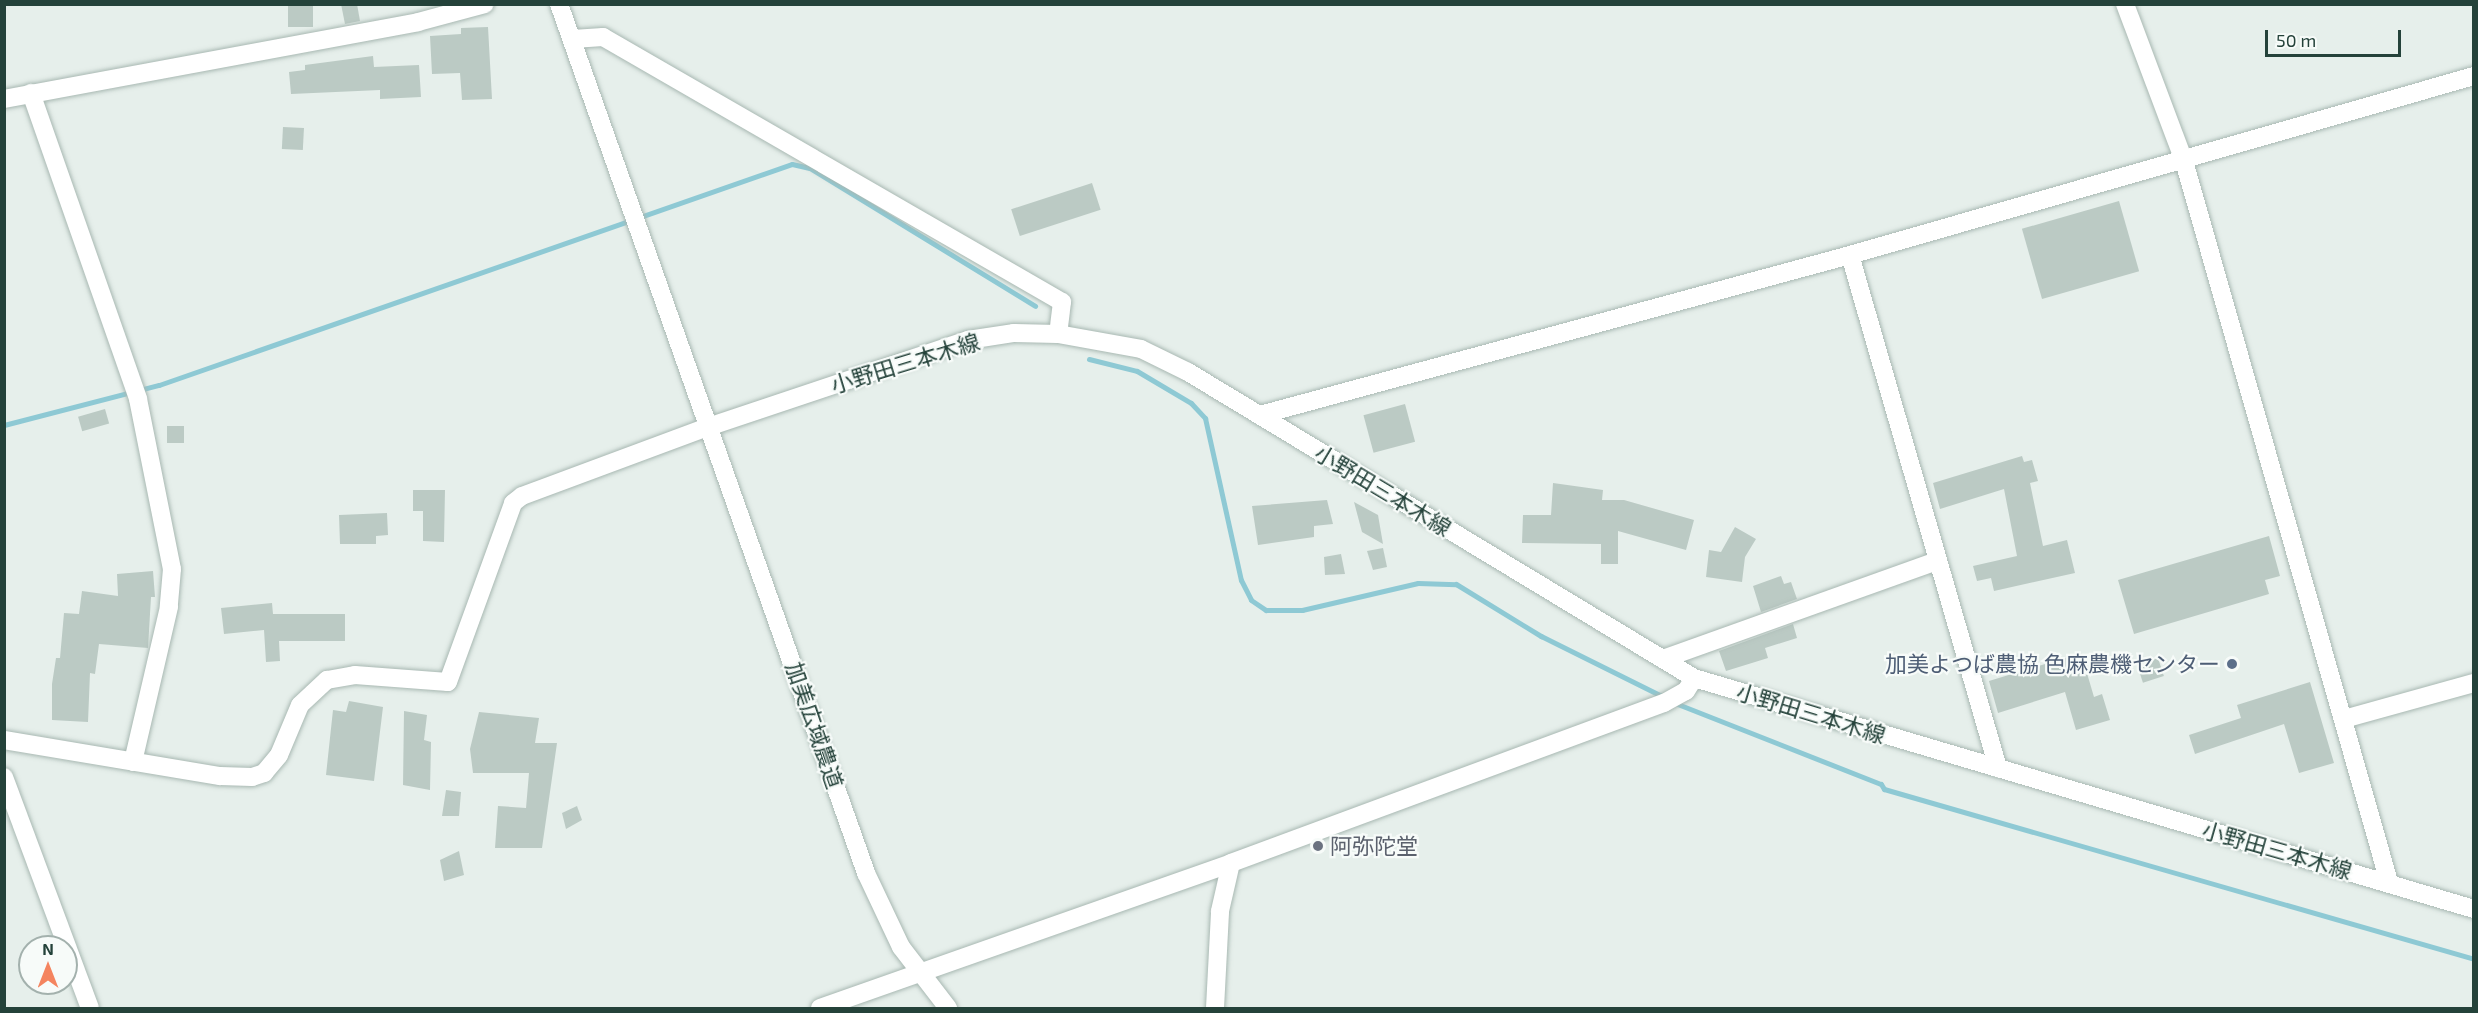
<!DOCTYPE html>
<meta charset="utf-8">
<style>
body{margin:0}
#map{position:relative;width:2478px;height:1013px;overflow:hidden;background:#e6efeb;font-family:"Exo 2","Noto Sans JP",sans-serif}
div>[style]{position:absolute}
.stream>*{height:5px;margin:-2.5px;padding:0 2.5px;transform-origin:2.5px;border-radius:2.5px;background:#8ec9d4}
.building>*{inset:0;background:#bbcac4;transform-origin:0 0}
.roads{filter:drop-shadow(0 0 2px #a8b8b2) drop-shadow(0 0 2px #a8b8b2)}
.street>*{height:18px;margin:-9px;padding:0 9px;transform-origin:9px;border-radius:9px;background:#fff}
.secondary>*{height:18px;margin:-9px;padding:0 9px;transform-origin:9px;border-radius:9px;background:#fff}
.dots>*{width:16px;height:16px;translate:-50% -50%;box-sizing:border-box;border:3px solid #f7fbf9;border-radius:50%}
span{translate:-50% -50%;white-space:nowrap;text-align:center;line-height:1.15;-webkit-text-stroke:4.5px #f7fbf9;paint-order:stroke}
.street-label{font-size:22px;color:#24423a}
.service-label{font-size:22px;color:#4e5e75}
.right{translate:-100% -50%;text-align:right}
.worship-label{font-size:22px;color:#5b616d}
.left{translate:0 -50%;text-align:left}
.frame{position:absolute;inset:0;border:6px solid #24423a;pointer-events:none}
.north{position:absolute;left:18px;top:935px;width:60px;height:60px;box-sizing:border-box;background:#f7fbf9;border:2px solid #a3b1ad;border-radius:50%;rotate:0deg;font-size:16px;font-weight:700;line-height:24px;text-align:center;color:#24423a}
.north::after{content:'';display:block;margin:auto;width:21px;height:27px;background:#f4845f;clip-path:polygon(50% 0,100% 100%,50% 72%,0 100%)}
.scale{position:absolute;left:2265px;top:30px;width:136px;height:27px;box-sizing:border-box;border:3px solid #24423a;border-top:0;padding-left:8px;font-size:18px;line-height:21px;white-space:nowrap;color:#24423a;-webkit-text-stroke:4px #f7fbf9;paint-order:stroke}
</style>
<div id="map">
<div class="stream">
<i style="left:1089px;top:359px;width:49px;rotate:14deg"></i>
<i style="left:1137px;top:371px;width:63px;rotate:30.7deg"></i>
<i style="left:1191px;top:403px;width:21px;rotate:47deg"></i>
<i style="left:1205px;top:418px;width:166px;rotate:77.5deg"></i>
<i style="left:1241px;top:580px;width:22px;rotate:63deg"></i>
<i style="left:1251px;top:600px;width:18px;rotate:34deg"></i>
<i style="left:1266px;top:610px;width:36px"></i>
<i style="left:1302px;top:610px;width:119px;rotate:-13.1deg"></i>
<i style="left:1418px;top:583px;width:38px;rotate:2deg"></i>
<i style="left:1456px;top:584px;width:100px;rotate:31.5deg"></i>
<i style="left:1541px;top:636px;width:137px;rotate:26.4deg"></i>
<i style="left:4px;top:425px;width:160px;rotate:-14.5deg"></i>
<i style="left:159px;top:385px;width:670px;rotate:-19.25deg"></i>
<i style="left:792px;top:164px;width:18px;rotate:13deg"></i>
<i style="left:810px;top:168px;width:264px;rotate:31.5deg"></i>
<i style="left:1675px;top:703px;width:221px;rotate:21.5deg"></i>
<i style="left:1881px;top:784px;width:6px;rotate:59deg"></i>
<i style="left:1884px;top:789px;width:614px;rotate:16.07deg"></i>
</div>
<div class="building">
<i style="left:288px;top:4px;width:25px;height:23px"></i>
<i style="clip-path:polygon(341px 4px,357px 4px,360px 21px,345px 24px)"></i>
<i style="clip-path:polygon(488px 27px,492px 99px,462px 100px,460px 73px,432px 74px,430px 36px,461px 34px,461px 28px)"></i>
<i style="clip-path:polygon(373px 56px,374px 67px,419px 65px,421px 97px,380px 99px,380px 90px,291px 94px,289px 72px,305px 70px,305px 65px)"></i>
<i style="left:283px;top:127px;width:21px;height:22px;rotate:3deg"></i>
<i style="left:1092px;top:183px;width:28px;height:85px;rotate:72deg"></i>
<i style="left:2119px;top:201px;width:73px;height:101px;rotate:74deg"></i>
<i style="left:1405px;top:404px;width:39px;height:43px;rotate:75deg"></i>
<i style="left:105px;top:409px;width:15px;height:28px;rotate:74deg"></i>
<i style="left:167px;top:426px;width:17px;height:17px"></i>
<i style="clip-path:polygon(2022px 456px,2024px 462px,2032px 460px,2038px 481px,2030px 483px,2043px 546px,2067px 540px,2075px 573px,1994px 591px,1991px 578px,1977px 581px,1973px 566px,2017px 556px,2004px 489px,1940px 509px,1933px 483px)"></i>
<i style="clip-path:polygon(1553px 483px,1603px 490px,1602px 500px,1624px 500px,1694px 520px,1686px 550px,1618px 531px,1618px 564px,1601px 564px,1601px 544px,1522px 543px,1523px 515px,1551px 515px)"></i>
<i style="clip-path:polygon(413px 490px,445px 490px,444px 542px,423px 541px,423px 511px,413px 511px)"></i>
<i style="clip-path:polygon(1327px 500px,1333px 524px,1314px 526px,1314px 537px,1258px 545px,1252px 506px)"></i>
<i style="clip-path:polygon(1354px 502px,1378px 515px,1383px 544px,1362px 532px)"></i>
<i style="clip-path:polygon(387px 513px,388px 535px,376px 536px,376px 544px,340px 544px,339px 515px)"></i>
<i style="clip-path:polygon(1735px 527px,1756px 539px,1745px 557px,1742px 582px,1706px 577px,1709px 550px,1721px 552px)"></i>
<i style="clip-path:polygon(2269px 536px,2280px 576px,2265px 580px,2269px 594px,2134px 634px,2118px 580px)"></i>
<i style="clip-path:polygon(1383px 548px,1387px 567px,1373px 570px,1367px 551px)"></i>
<i style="clip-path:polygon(1341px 554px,1345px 574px,1325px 575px,1324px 557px)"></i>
<i style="clip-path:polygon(153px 571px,155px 597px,151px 597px,148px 648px,99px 644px,95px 674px,90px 673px,88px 722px,52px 720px,52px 684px,56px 658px,60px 658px,64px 613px,79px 614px,82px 591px,118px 596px,117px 574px)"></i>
<i style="clip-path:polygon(1781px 576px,1784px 584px,1791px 582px,1797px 599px,1761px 612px,1753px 586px)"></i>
<i style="clip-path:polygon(272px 603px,273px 614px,345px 614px,345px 641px,279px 641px,280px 661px,266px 662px,264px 630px,224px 634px,221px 608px)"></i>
<i style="clip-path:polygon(1793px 624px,1797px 638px,1765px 648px,1768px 658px,1726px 671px,1719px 651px)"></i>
<i style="clip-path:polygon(2081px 653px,2094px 697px,2102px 694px,2110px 720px,2076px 730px,2065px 692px,1998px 713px,1989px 681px)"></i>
<i style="left:2158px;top:658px;width:19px;height:22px;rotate:72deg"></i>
<i style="clip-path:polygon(2310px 682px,2334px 763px,2299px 773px,2284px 724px,2195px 754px,2189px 735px,2241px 718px,2237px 705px)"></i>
<i style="clip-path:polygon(349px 701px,383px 707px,374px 781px,326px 775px,333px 710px,346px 712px)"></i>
<i style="clip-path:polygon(404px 711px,427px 715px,424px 740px,431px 742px,430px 790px,403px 785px)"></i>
<i style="clip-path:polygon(479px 712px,539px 718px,535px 743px,557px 743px,542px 848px,495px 848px,498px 806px,526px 808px,529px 773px,473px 773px,470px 749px)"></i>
<i style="clip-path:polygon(446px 790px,461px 792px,459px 816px,442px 816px)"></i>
<i style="clip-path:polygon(577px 806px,582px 820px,566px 829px,562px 813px)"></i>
<i style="clip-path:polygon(459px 851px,464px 875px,444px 881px,440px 860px)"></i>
</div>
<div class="roads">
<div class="street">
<i style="left:2125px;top:4px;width:168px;rotate:69.4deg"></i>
<i style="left:2184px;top:161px;width:750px;rotate:74.13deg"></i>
<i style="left:573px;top:39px;width:30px;rotate:-4deg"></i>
<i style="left:603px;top:37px;width:530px;rotate:30deg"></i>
<i style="left:1062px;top:302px;width:32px;rotate:97deg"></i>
<i style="left:31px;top:93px;width:324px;rotate:70.7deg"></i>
<i style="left:138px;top:399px;width:173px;rotate:78.7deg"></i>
<i style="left:172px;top:569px;width:38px;rotate:95deg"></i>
<i style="left:169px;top:607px;width:159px;rotate:103.1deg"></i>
<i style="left:1850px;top:255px;width:534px;rotate:73.91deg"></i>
<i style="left:1260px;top:415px;width:611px;rotate:-15.17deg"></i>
<i style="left:1850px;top:255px;width:649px;rotate:-16.01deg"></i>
<i style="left:1663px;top:659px;width:290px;rotate:-19.7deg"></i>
<i style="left:2344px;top:719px;width:135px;rotate:-15.5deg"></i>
<i style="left:4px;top:740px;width:219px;rotate:9.5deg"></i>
<i style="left:220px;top:776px;width:32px;rotate:2deg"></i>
<i style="left:252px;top:777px;width:13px;rotate:-18deg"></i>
<i style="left:264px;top:773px;width:23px;rotate:-50deg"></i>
<i style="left:279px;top:755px;width:54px;rotate:-67.2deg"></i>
<i style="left:300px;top:705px;width:37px;rotate:-43deg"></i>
<i style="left:327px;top:680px;width:28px;rotate:-10deg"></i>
<i style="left:355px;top:675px;width:93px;rotate:4.3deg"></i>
<i style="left:448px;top:682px;width:190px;rotate:-70deg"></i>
<i style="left:513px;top:503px;width:11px;rotate:-38deg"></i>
<i style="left:522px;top:496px;width:198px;rotate:-20.4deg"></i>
<i style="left:4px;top:777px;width:246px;rotate:69.6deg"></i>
<i style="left:820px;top:1008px;width:436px;rotate:-19.4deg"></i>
<i style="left:1231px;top:863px;width:462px;rotate:-20.3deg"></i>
<i style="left:1664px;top:703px;width:25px;rotate:-29deg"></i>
<i style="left:1686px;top:691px;width:15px;rotate:-58deg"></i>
<i style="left:1215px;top:1008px;width:97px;rotate:-87deg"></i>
<i style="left:1220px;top:911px;width:49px;rotate:-77.1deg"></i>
</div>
<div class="secondary">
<i style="left:559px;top:4px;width:922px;rotate:70.54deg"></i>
<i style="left:866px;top:873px;width:82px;rotate:64.7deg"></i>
<i style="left:901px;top:947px;width:77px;rotate:52.4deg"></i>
<i style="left:4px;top:99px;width:421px;rotate:-10.5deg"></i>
<i style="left:418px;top:22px;width:69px;rotate:-15deg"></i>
<i style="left:708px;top:427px;width:274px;rotate:-18.5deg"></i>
<i style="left:968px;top:340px;width:47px;rotate:-8.7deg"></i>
<i style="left:1014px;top:333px;width:44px;rotate:1.3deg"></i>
<i style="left:1058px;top:334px;width:84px;rotate:10.2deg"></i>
<i style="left:1141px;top:349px;width:52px;rotate:26.1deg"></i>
<i style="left:1188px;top:372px;width:591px;rotate:31.16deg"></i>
<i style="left:1694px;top:678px;width:813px;rotate:16.5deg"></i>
</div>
</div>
<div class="dots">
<i style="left:2232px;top:664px;background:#5c6f8a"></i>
<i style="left:1318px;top:846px;background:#6b7280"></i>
</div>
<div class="street-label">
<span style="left:905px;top:363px;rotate:-17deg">小野田三本木線</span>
<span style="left:1383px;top:490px;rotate:31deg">小野田三本木線</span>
<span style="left:1811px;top:713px;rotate:17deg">小野田三本木線</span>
<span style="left:815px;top:725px;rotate:71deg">加美広域農道</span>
<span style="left:2277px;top:850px;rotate:16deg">小野田三本木線</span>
</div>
<div class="service-label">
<span class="right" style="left:2220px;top:664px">加美よつば農協 色麻農機センター</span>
</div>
<div class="worship-label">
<span class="left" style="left:1330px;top:846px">阿弥陀堂</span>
</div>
<div class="frame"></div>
<div class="north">N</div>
<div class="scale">50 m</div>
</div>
